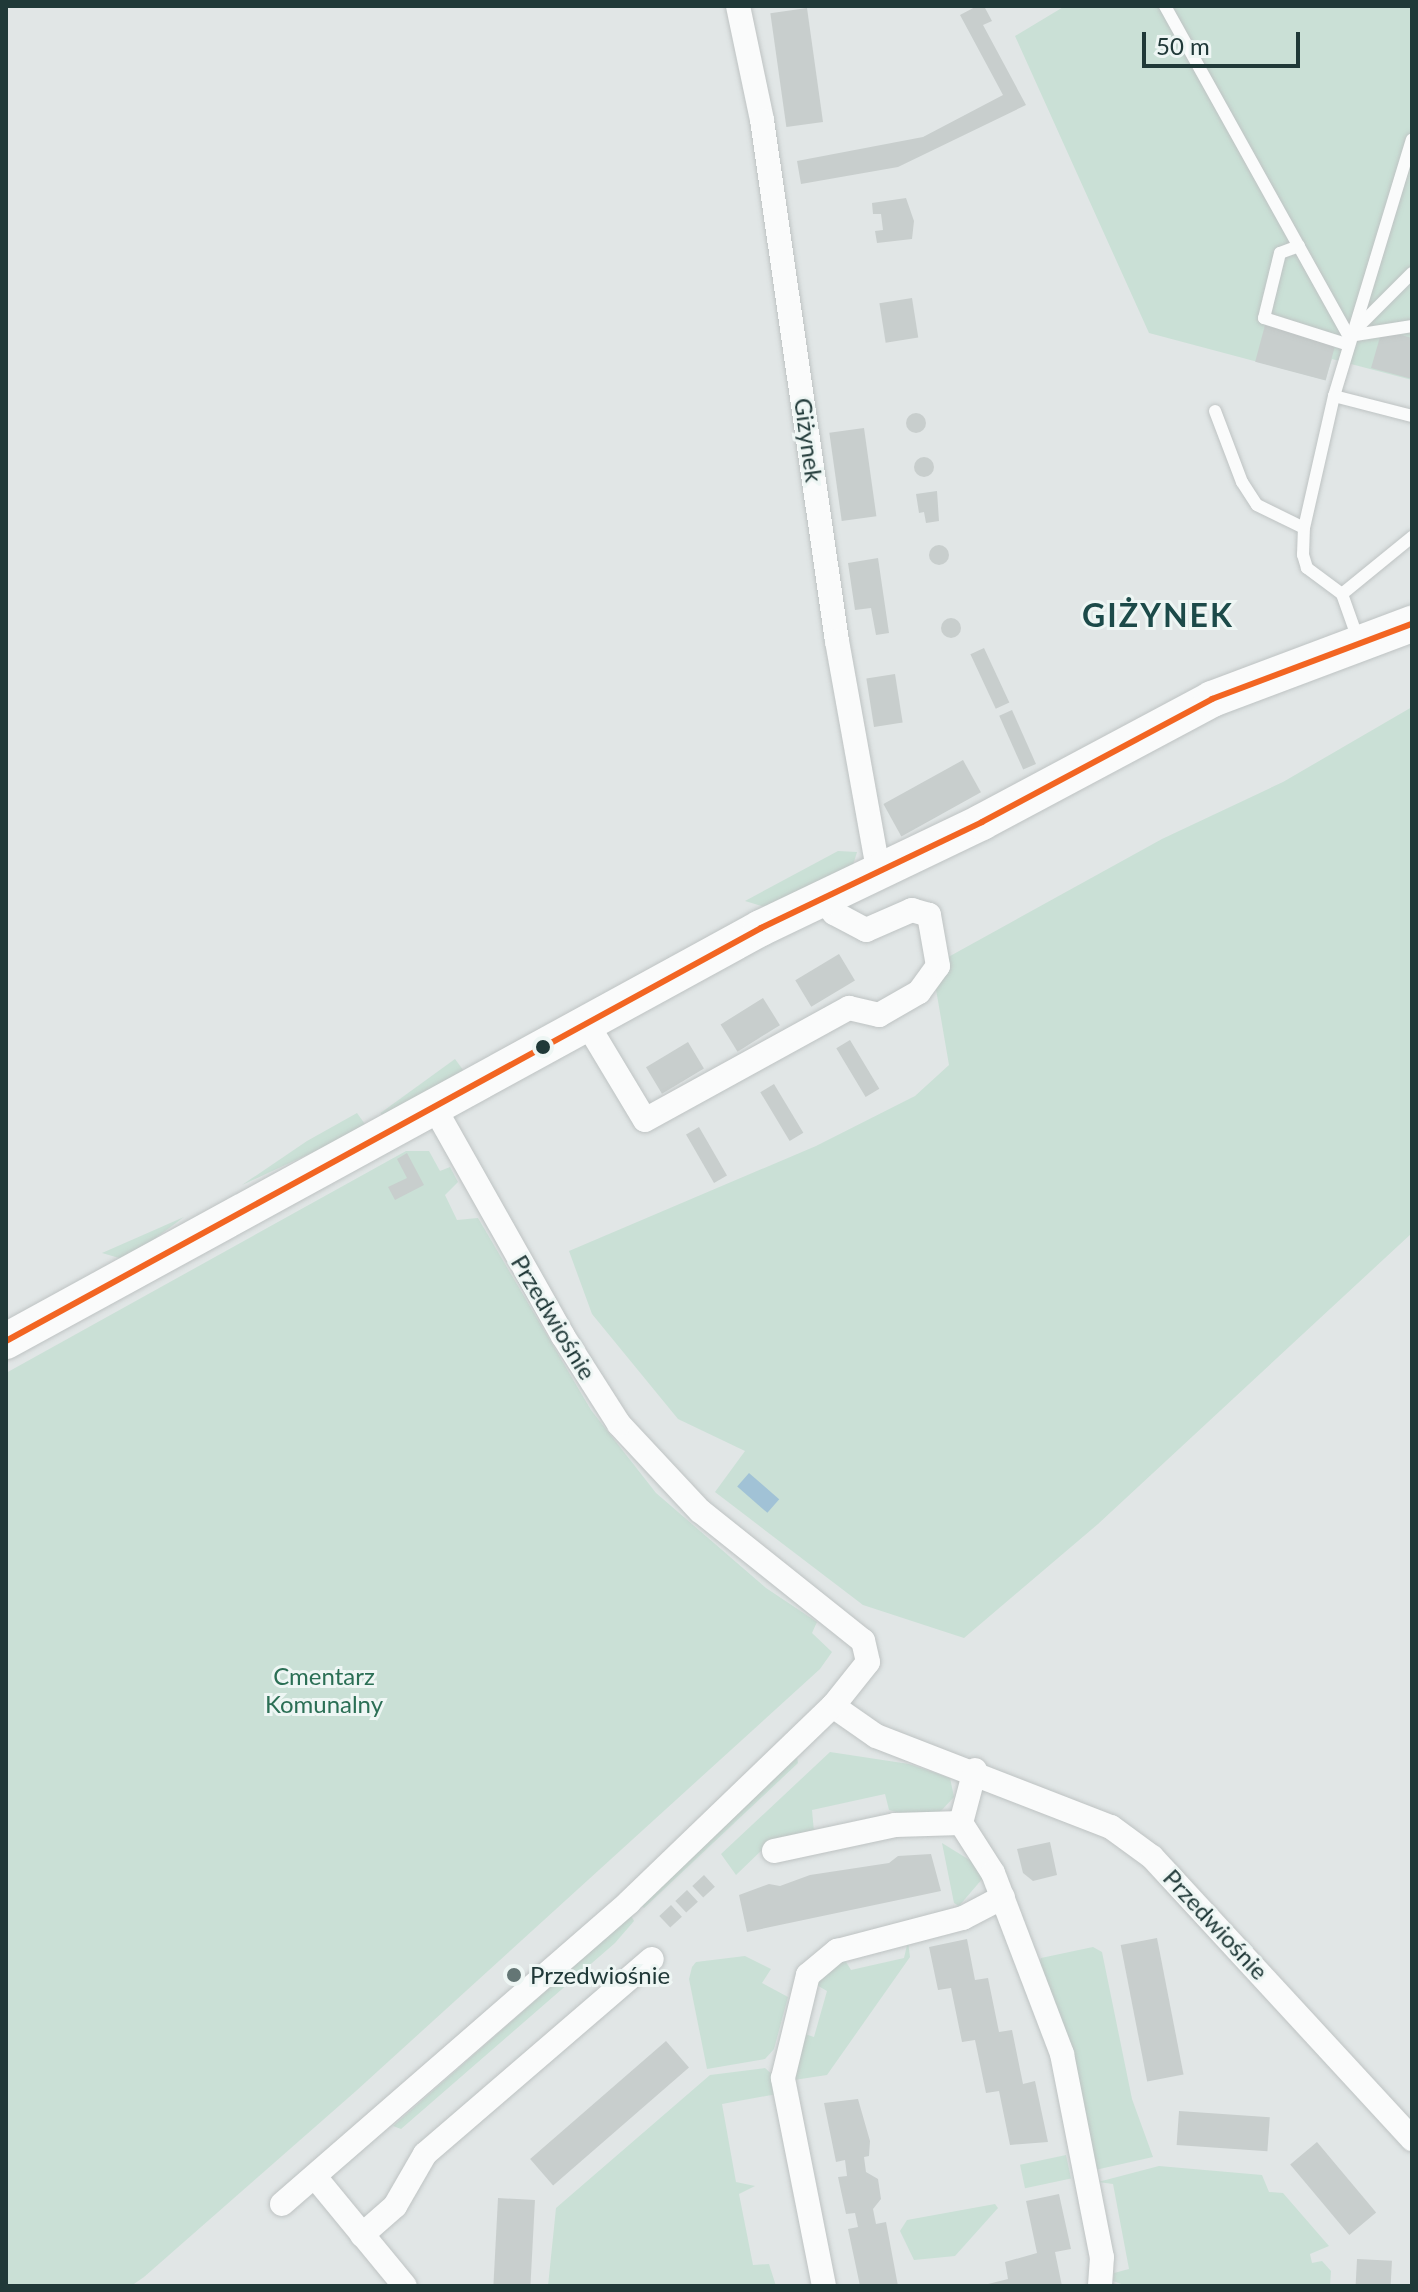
<!DOCTYPE html>
<meta charset="utf-8">
<style>
body{margin:0}
#map{position:relative;width:1418px;height:2292px;overflow:hidden;background:#e1e6e6;font-family:Lato,sans-serif}
div>[style]{position:absolute}
.green>*{inset:0;background:#cae0d6;transform-origin:0 0}
.water>*{inset:0;background:#a1c2d6;transform-origin:0 0}
.building>*{inset:0;background:#c8cecd;transform-origin:0 0}
.round{border-radius:50%}
.roads{filter:drop-shadow(0 0 2px #bec3c3) drop-shadow(0 0 2px #bec3c3)}
.lane>*{height:12px;margin:-6px;padding:0 6px;transform-origin:6px;border-radius:6px;background:#fafbfb}
.street>*{height:24px;margin:-12px;padding:0 12px;transform-origin:12px;border-radius:12px;background:#fafbfb}
.secondary>*{height:36px;margin:-18px;padding:0 18px;transform-origin:18px;border-radius:18px;background:#fafbfb}
.bus-1>*{height:6px;margin:-3px;padding:0 3px;transform-origin:3px;border-radius:3px;background:#f26522}
.dots>*{width:22px;height:22px;translate:-50% -50%;box-sizing:border-box;border:4px solid #eef6f4;border-radius:50%}
span{translate:-50% -50%;white-space:nowrap;text-align:center;line-height:1.15;-webkit-text-stroke:6px #eef6f4;paint-order:stroke}
.street-label{font-size:24px;color:#203938}
.park-label{font-size:24px;color:#2b6f55}
.poi-label{font-size:24px;color:#203938}
.left{translate:0 -50%;text-align:left}
.district-label{font-size:32px;color:#1c4a49;font-weight:700;letter-spacing:2px}
.frame{position:absolute;inset:0;border:8px solid #203938;pointer-events:none}
.scale{position:absolute;left:1142px;top:32px;width:158px;height:36px;box-sizing:border-box;border:4px solid #203938;border-top:0;padding-left:10px;font-size:24px;line-height:28px;white-space:nowrap;color:#203938;-webkit-text-stroke:6px #eef6f4;paint-order:stroke}
</style>
<div id="map">
<div class="green">
<i style="clip-path:polygon(1065px 6px,1412px 6px,1412px 380px,1332px 359px,1325px 380px,1149px 333px,1015px 36px)"></i>
<i style="clip-path:polygon(1412px 707px,1412px 1233px,1098px 1524px,964px 1638px,863px 1605px,715px 1492px,745px 1451px,678px 1419px,592px 1314px,569px 1251px,816px 1146px,915px 1096px,949px 1065px,932px 966px,1162px 839px,1283px 782px)"></i>
<i style="clip-path:polygon(838px 851px,857px 852px,853px 865px,772px 909px,745px 901px)"></i>
<i style="left:455px;top:1059px;width:19px;height:92px;rotate:54deg"></i>
<i style="clip-path:polygon(357px 1113px,367px 1127px,242px 1185px,307px 1141px)"></i>
<i style="clip-path:polygon(406px 1151px,429px 1151px,440px 1171px,450px 1167px,458px 1182px,445px 1195px,457px 1220px,478px 1218px,591px 1410px,656px 1493px,766px 1588px,817px 1622px,812px 1633px,832px 1652px,820px 1669px,356px 2091px,144px 2277px,131px 2286px,6px 2286px,6px 1373px)"></i>
<i style="clip-path:polygon(184px 1217px,126px 1260px,102px 1253px)"></i>
<i style="clip-path:polygon(830px 1752px,909px 1764px,950px 1778px,954px 1797px,939px 1813px,919px 1818px,889px 1810px,885px 1794px,812px 1810px,814px 1832px,767px 1845px,736px 1875px,721px 1854px)"></i>
<i style="clip-path:polygon(797px 1757px,798px 1763px,644px 1908px,642px 1906px)"></i>
<i style="clip-path:polygon(942px 1843px,976px 1864px,983px 1878px,959px 1906px,954px 1903px)"></i>
<i style="clip-path:polygon(631px 1916px,634px 1921px,615px 1943px,401px 2129px,393px 2126px)"></i>
<i style="clip-path:polygon(908px 1941px,910px 1957px,827px 2075px,794px 2080px,805px 2034px,814px 2037px,827px 1991px,815px 1984px,843px 1957px,851px 1970px,904px 1958px)"></i>
<i style="clip-path:polygon(1093px 1947px,1102px 1952px,1132px 2099px,1153px 2157px,1095px 2170px,1039px 1964px,1041px 1958px)"></i>
<i style="clip-path:polygon(745px 1956px,771px 1969px,762px 1983px,788px 1997px,774px 2049px,765px 2059px,707px 2069px,689px 1979px,692px 1967px,696px 1962px)"></i>
<i style="clip-path:polygon(765px 2068px,774px 2076px,777px 2094px,722px 2104px,736px 2182px,755px 2186px,739px 2194px,753px 2265px,769px 2264px,776px 2286px,548px 2286px,556px 2208px,710px 2075px)"></i>
<i style="left:1066px;top:2155px;width:24px;height:47px;rotate:78deg"></i>
<i style="clip-path:polygon(1159px 2166px,1262px 2175px,1269px 2192px,1283px 2193px,1329px 2246px,1310px 2254px,1312px 2263px,1322px 2261px,1331px 2271px,1330px 2286px,1127px 2286px,1113px 2281px,1114px 2273px,1129px 2269px,1113px 2184px,1098px 2182px)"></i>
<i style="clip-path:polygon(995px 2204px,998px 2208px,955px 2256px,914px 2260px,900px 2231px,907px 2220px)"></i>
</div>
<div class="water">
<i style="left:749px;top:1473px;width:40px;height:18px;rotate:41deg"></i>
</div>
<div class="building">
<i style="clip-path:polygon(977px 6px,984px 6px,992px 21px,983px 25px,1026px 105px,898px 167px,801px 184px,797px 161px,923px 137px,1003px 95px,960px 15px)"></i>
<i style="left:807px;top:8px;width:115px;height:37px;rotate:82deg"></i>
<i style="clip-path:polygon(906px 198px,914px 221px,912px 239px,877px 243px,875px 231px,883px 230px,881px 214px,873px 214px,872px 203px)"></i>
<i style="left:912px;top:298px;width:40px;height:33px;rotate:81deg"></i>
<i style="left:1265px;top:325px;width:73px;height:38px;rotate:15deg"></i>
<i style="clip-path:polygon(1382px 330px,1412px 338px,1412px 379px,1371px 368px)"></i>
<i class="round" style="left:906px;top:413px;width:20px;height:20px"></i>
<i style="left:864px;top:428px;width:89px;height:35px;rotate:82deg"></i>
<i class="round" style="left:914px;top:457px;width:20px;height:20px"></i>
<i style="clip-path:polygon(937px 491px,939px 521px,926px 523px,924px 512px,919px 513px,916px 494px)"></i>
<i class="round" style="left:929px;top:545px;width:20px;height:20px"></i>
<i style="clip-path:polygon(878px 558px,889px 633px,876px 635px,871px 608px,855px 610px,848px 563px)"></i>
<i class="round" style="left:941px;top:618px;width:20px;height:20px"></i>
<i style="left:984px;top:648px;width:60px;height:15px;rotate:65deg"></i>
<i style="left:895px;top:674px;width:49px;height:29px;rotate:81deg"></i>
<i style="left:1012px;top:710px;width:59px;height:14px;rotate:66deg"></i>
<i style="left:963px;top:760px;width:37px;height:91px;rotate:61deg"></i>
<i style="left:839px;top:954px;width:31px;height:51px;rotate:59deg"></i>
<i style="left:763px;top:998px;width:32px;height:50px;rotate:58deg"></i>
<i style="left:850px;top:1040px;width:57px;height:16px;rotate:59deg"></i>
<i style="left:688px;top:1042px;width:31px;height:49px;rotate:59deg"></i>
<i style="left:774px;top:1084px;width:57px;height:16px;rotate:59deg"></i>
<i style="left:699px;top:1127px;width:56px;height:15px;rotate:60deg"></i>
<i style="clip-path:polygon(407px 1153px,424px 1185px,395px 1200px,388px 1187px,407px 1178px,397px 1159px)"></i>
<i style="clip-path:polygon(1050px 1842px,1057px 1875px,1033px 1881px,1023px 1873px,1017px 1849px)"></i>
<i style="clip-path:polygon(931px 1854px,941px 1891px,747px 1932px,739px 1895px,769px 1884px,780px 1886px,810px 1875px,889px 1863px,898px 1856px)"></i>
<i style="left:704px;top:1875px;width:16px;height:16px;rotate:47deg"></i>
<i style="left:687px;top:1890px;width:16px;height:16px;rotate:47deg"></i>
<i style="left:671px;top:1905px;width:16px;height:16px;rotate:47deg"></i>
<i style="left:1157px;top:1938px;width:139px;height:37px;rotate:79deg"></i>
<i style="clip-path:polygon(967px 1939px,975px 1980px,988px 1978px,999px 2032px,1012px 2030px,1023px 2084px,1035px 2081px,1048px 2142px,1010px 2145px,999px 2091px,986px 2093px,975px 2040px,962px 2042px,951px 1988px,938px 1990px,929px 1947px)"></i>
<i style="left:666px;top:2041px;width:35px;height:180px;rotate:49deg"></i>
<i style="clip-path:polygon(858px 2099px,870px 2141px,869px 2156px,864px 2157px,866px 2172px,878px 2179px,881px 2199px,873px 2209px,876px 2224px,886px 2222px,898px 2286px,860px 2286px,848px 2229px,858px 2227px,855px 2213px,846px 2214px,838px 2177px,847px 2176px,845px 2160px,836px 2162px,824px 2103px)"></i>
<i style="left:1179px;top:2111px;width:91px;height:34px;rotate:4deg"></i>
<i style="left:1317px;top:2142px;width:92px;height:35px;rotate:50deg"></i>
<i style="clip-path:polygon(1059px 2194px,1071px 2249px,1055px 2252px,1062px 2286px,980px 2286px,1008px 2279px,1005px 2262px,1037px 2253px,1026px 2201px)"></i>
<i style="left:498px;top:2198px;width:37px;height:86px;rotate:3deg"></i>
<i style="left:1357px;top:2259px;width:35px;height:27px;rotate:3deg"></i>
</div>
<div class="roads">
<div class="lane">
<i style="left:1165px;top:6px;width:378px;rotate:60.9deg"></i>
<i style="left:1299px;top:246px;width:20px;rotate:160deg"></i>
<i style="left:1280px;top:253px;width:67px;rotate:103.8deg"></i>
<i style="left:1264px;top:318px;width:86px;rotate:17.6deg"></i>
<i style="left:1354px;top:331px;width:82px;rotate:-45deg"></i>
<i style="left:1349px;top:336px;width:64px;rotate:-9deg"></i>
<i style="left:1334px;top:396px;width:268px;rotate:-73.1deg"></i>
<i style="left:1215px;top:411px;width:76px;rotate:69.2deg"></i>
<i style="left:1242px;top:482px;width:27px;rotate:57deg"></i>
<i style="left:1257px;top:505px;width:52px;rotate:26.1deg"></i>
<i style="left:1342px;top:594px;width:90px;rotate:-39.2deg"></i>
<i style="left:1358px;top:639px;width:48px;rotate:-109.6deg"></i>
<i style="left:1342px;top:594px;width:44px;rotate:-143.4deg"></i>
<i style="left:1307px;top:568px;width:14px;rotate:-107deg"></i>
<i style="left:1303px;top:555px;width:27px;rotate:-88deg"></i>
<i style="left:1304px;top:528px;width:135px;rotate:-77.2deg"></i>
<i style="left:1334px;top:396px;width:81px;rotate:14.4deg"></i>
</div>
<div class="street">
<i style="left:738px;top:6px;width:116px;rotate:78.1deg"></i>
<i style="left:762px;top:120px;width:526px;rotate:81.81deg"></i>
<i style="left:837px;top:641px;width:237px;rotate:79.8deg"></i>
<i style="left:586px;top:1022px;width:114px;rotate:59deg"></i>
<i style="left:645px;top:1120px;width:233px;rotate:-28.8deg"></i>
<i style="left:849px;top:1008px;width:31px;rotate:13deg"></i>
<i style="left:879px;top:1015px;width:46px;rotate:-29.9deg"></i>
<i style="left:919px;top:992px;width:32px;rotate:-54deg"></i>
<i style="left:938px;top:966px;width:52px;rotate:-100deg"></i>
<i style="left:929px;top:915px;width:18px;rotate:-164deg"></i>
<i style="left:912px;top:910px;width:50px;rotate:156.5deg"></i>
<i style="left:866px;top:930px;width:36px;rotate:-152deg"></i>
<i style="left:834px;top:913px;width:18px;rotate:-128deg"></i>
<i style="left:833px;top:1706px;width:52px;rotate:34.9deg"></i>
<i style="left:876px;top:1736px;width:252px;rotate:21.2deg"></i>
<i style="left:1111px;top:1827px;width:51px;rotate:36.2deg"></i>
<i style="left:1152px;top:1857px;width:384px;rotate:47.3deg"></i>
<i style="left:975px;top:1770px;width:55px;rotate:104.8deg"></i>
<i style="left:961px;top:1823px;width:59px;rotate:57.4deg"></i>
<i style="left:993px;top:1873px;width:194px;rotate:69.1deg"></i>
<i style="left:1062px;top:2054px;width:207px;rotate:78.9deg"></i>
<i style="left:1102px;top:2257px;width:29px;rotate:94deg"></i>
<i style="left:774px;top:1851px;width:124px;rotate:-12.1deg"></i>
<i style="left:895px;top:1825px;width:66px;rotate:-1.7deg"></i>
<i style="left:315px;top:2177px;width:141px;rotate:50.5deg"></i>
<i style="left:282px;top:2204px;width:460px;rotate:-41deg"></i>
<i style="left:629px;top:1902px;width:283px;rotate:-43.9deg"></i>
<i style="left:833px;top:1706px;width:56px;rotate:-51.5deg"></i>
<i style="left:868px;top:1662px;width:22px;rotate:-103deg"></i>
<i style="left:863px;top:1641px;width:208px;rotate:-141.4deg"></i>
<i style="left:700px;top:1511px;width:119px;rotate:-133deg"></i>
<i style="left:619px;top:1424px;width:104px;rotate:-122.5deg"></i>
<i style="left:563px;top:1336px;width:265px;rotate:-119.4deg"></i>
<i style="left:362px;top:2235px;width:44px;rotate:-41.3deg"></i>
<i style="left:395px;top:2206px;width:60px;rotate:-60deg"></i>
<i style="left:425px;top:2154px;width:299px;rotate:-40.7deg"></i>
<i style="left:824px;top:2286px;width:212px;rotate:-101.2deg"></i>
<i style="left:783px;top:2078px;width:106px;rotate:-76.4deg"></i>
<i style="left:808px;top:1975px;width:38px;rotate:-40deg"></i>
<i style="left:837px;top:1951px;width:130px;rotate:-14.7deg"></i>
<i style="left:963px;top:1918px;width:45px;rotate:-27.7deg"></i>
</div>
<div class="secondary">
<i style="left:6px;top:1341px;width:861px;rotate:-28.68deg"></i>
<i style="left:761px;top:928px;width:245px;rotate:-25.6deg"></i>
<i style="left:982px;top:822px;width:261px;rotate:-28.1deg"></i>
<i style="left:1212px;top:699px;width:214px;rotate:-20.6deg"></i>
</div>
</div>
<div class="bus-1">
<i style="left:6px;top:1341px;width:861px;rotate:-28.68deg"></i>
<i style="left:761px;top:928px;width:245px;rotate:-25.6deg"></i>
<i style="left:982px;top:822px;width:261px;rotate:-28.1deg"></i>
<i style="left:1212px;top:699px;width:214px;rotate:-20.6deg"></i>
</div>
<div class="dots">
<i style="left:543px;top:1047px;background:#203938"></i>
<i style="left:514px;top:1975px;background:#647675"></i>
</div>
<div class="street-label">
<span style="left:809px;top:440px;rotate:82deg">Giżynek</span>
<span style="left:554px;top:1317px;rotate:59deg">Przedwiośnie</span>
<span style="left:1216px;top:1924px;rotate:47deg">Przedwiośnie</span>
</div>
<div class="park-label">
<span style="left:324px;top:1690px">Cmentarz<br>Komunalny</span>
</div>
<div class="poi-label">
<span class="left" style="left:530px;top:1975px">Przedwiośnie</span>
</div>
<div class="district-label">
<span style="left:1158px;top:615px">GIŻYNEK</span>
</div>
<div class="frame"></div>
<div class="scale">50 m</div>
</div>
